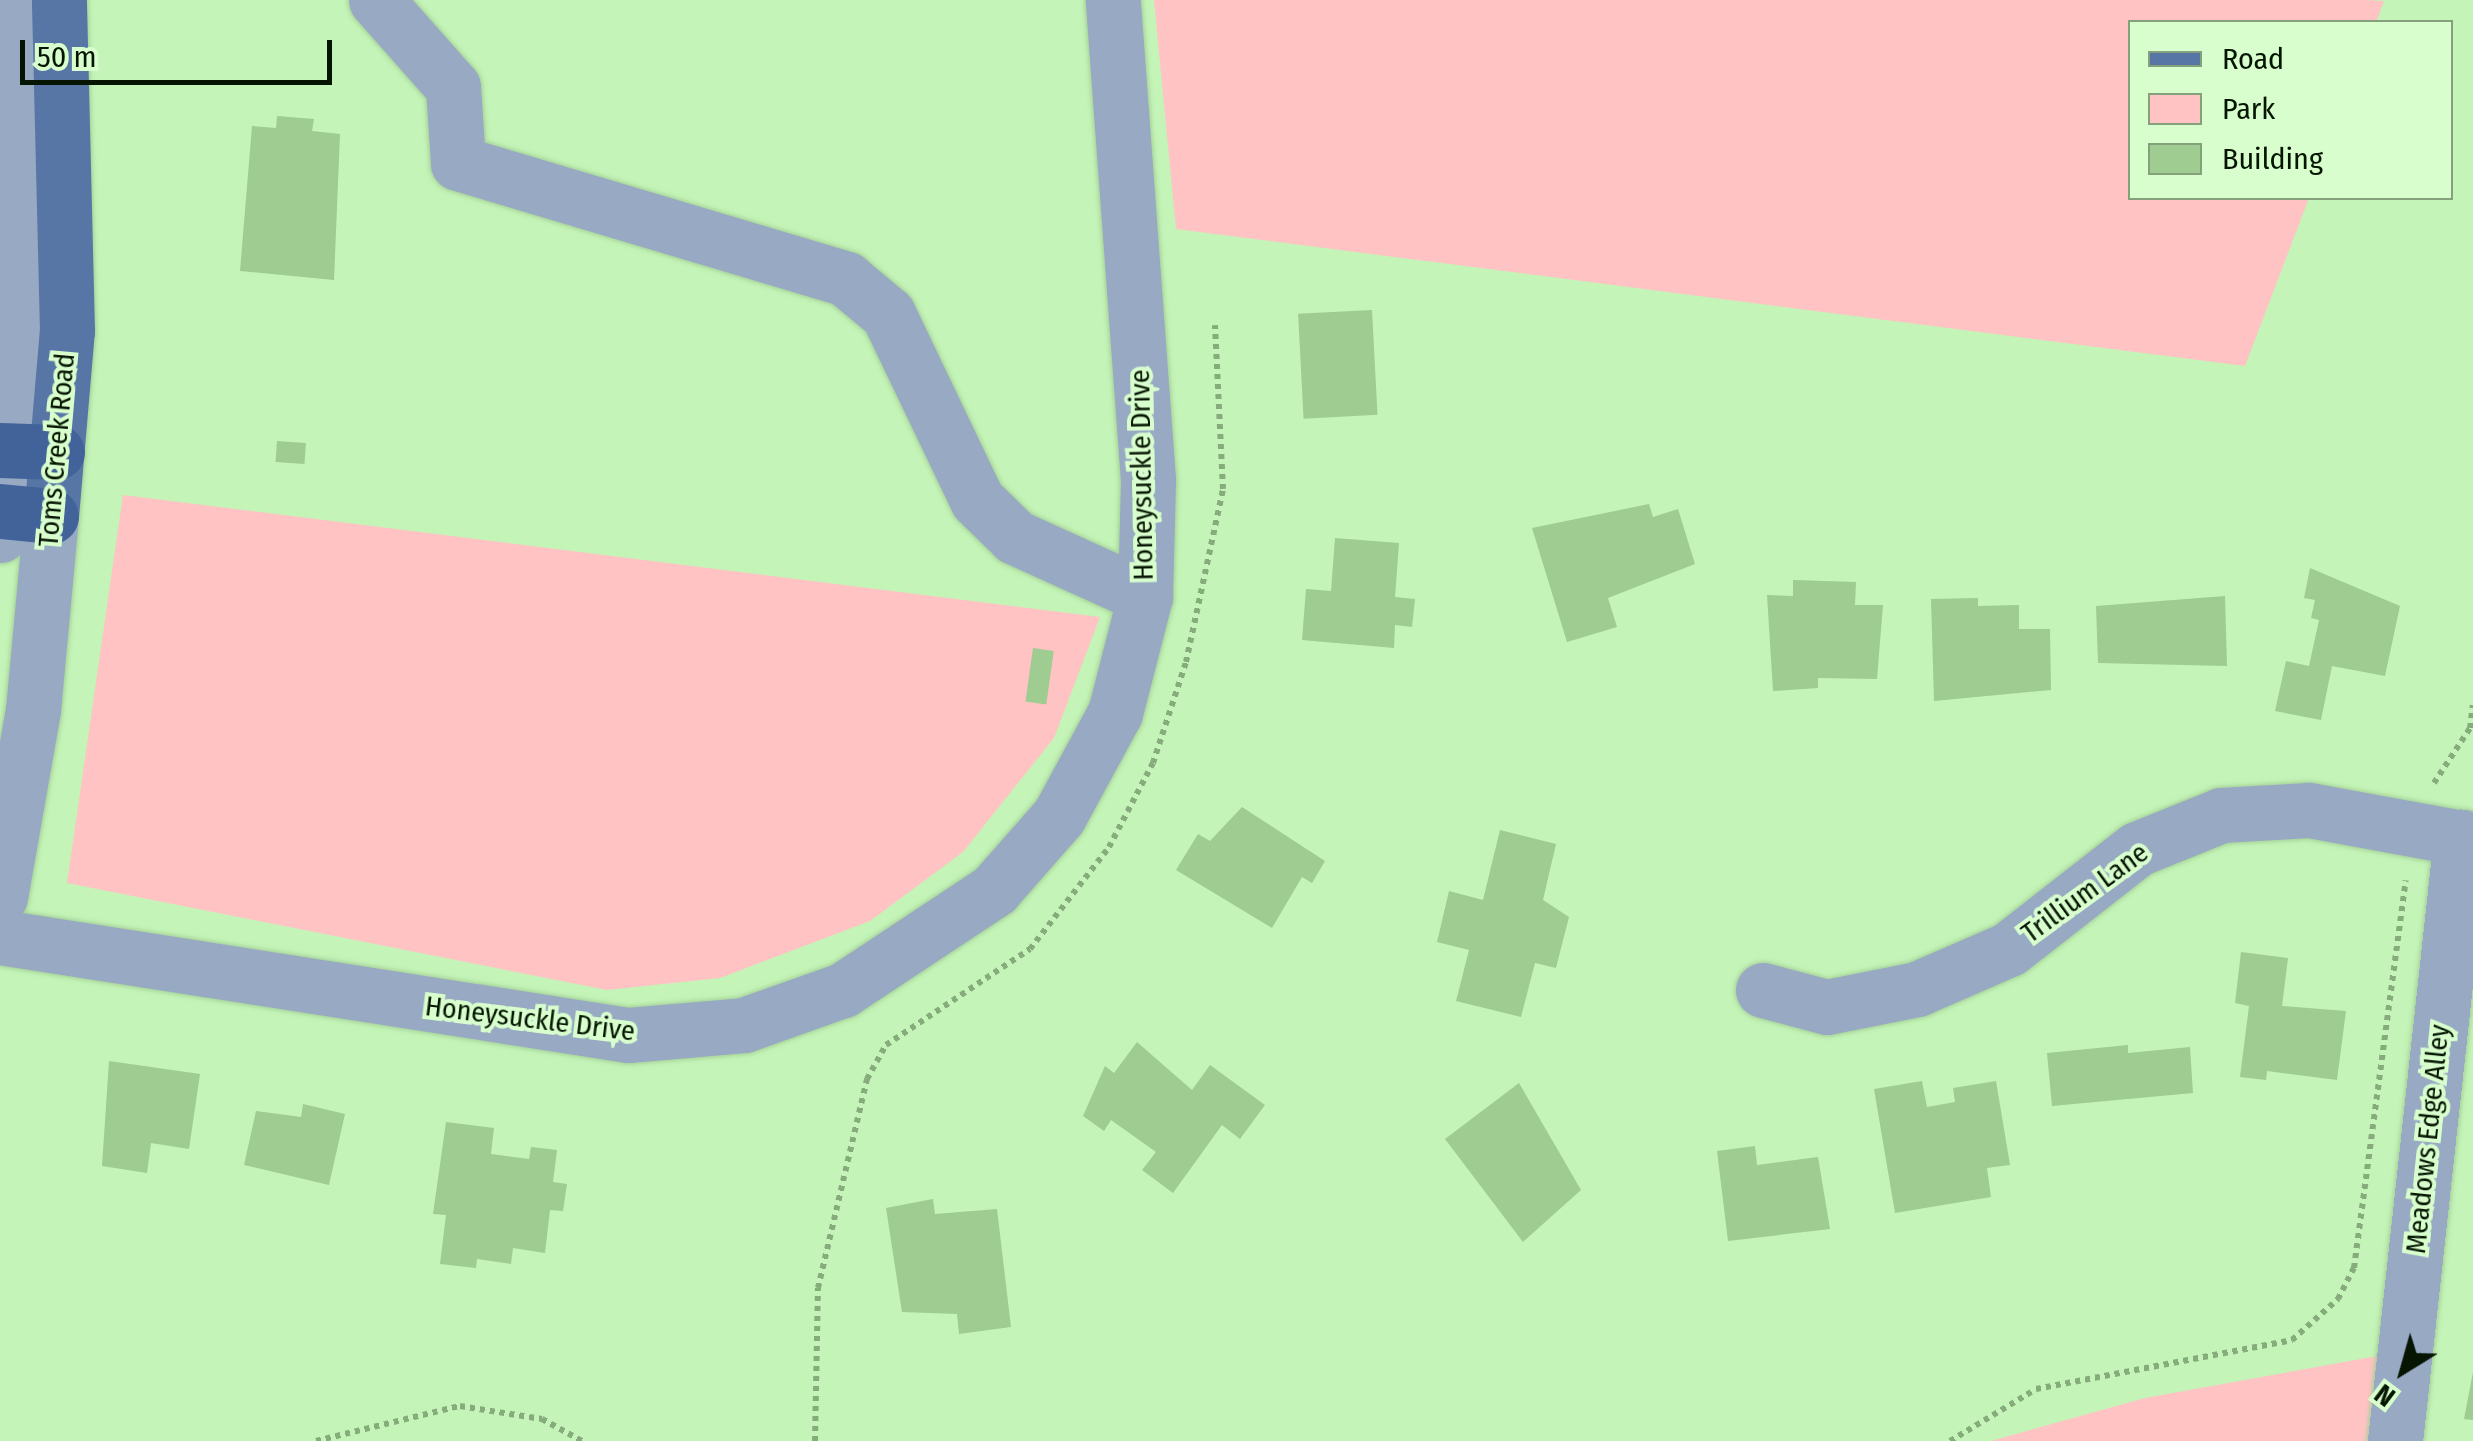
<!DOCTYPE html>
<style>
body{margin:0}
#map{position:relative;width:2473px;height:1441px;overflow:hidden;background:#c4f4b7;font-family:"Fira Sans Condensed",sans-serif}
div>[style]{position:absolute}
.green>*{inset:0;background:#ffc3c3}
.building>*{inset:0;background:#9ecc91;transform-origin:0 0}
.path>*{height:6px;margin-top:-3px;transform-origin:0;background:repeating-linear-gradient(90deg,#86ac7c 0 5px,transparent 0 10px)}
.roads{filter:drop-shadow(0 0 2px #a5d09a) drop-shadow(0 0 2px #a5d09a)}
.minor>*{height:55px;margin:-27.5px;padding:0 27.5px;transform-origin:27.5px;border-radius:27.5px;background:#98a9c3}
.major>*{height:55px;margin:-27.5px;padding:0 27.5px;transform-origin:27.5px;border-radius:27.5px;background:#5876a5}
.highway>*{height:55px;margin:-27.5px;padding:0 27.5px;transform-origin:27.5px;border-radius:27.5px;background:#416399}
span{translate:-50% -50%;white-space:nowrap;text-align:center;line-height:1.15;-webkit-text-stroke:8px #d8fecd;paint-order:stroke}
.street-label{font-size:28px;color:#051502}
.legend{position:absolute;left:2128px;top:20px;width:325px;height:180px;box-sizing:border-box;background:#d8fecd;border:2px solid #84a17c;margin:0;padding:12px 18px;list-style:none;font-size:30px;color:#051502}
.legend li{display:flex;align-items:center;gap:20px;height:50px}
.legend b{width:50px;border:2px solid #84a17c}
.north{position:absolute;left:2353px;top:1321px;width:100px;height:100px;-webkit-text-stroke:8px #d8fecd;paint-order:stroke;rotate:217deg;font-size:28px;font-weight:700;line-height:40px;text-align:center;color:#051502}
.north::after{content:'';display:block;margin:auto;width:35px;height:45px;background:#051502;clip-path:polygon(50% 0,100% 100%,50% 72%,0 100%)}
.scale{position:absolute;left:20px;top:40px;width:312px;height:45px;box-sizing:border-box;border:5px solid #051502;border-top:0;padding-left:12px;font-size:30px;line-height:35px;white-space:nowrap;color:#051502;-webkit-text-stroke:8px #d8fecd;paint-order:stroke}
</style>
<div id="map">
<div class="green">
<i style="clip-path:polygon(1154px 0,2367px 0,2384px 1px,2376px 22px,2130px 22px,2130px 198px,2309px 198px,2245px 366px,1176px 229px)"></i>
<i style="clip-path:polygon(123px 495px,1100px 617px,1054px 738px,963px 852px,870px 921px,720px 978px,607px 990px,67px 883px)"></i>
<i style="clip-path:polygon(2383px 1355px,2372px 1441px,1991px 1441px,2145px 1398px)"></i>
</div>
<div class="building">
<i style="clip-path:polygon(277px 116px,314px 119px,312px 131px,340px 134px,334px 280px,240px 271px,252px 126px,276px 128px)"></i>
<i style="left:1372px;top:310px;width:105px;height:74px;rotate:87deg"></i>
<i style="left:277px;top:441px;width:29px;height:21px;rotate:4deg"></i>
<i style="clip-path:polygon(1649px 504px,1653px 517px,1678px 509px,1695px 564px,1608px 598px,1617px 627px,1567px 642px,1532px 528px)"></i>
<i style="clip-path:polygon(1335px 538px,1399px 543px,1395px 597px,1415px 599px,1412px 627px,1395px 625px,1394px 648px,1302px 640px,1306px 589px,1331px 591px)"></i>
<i style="clip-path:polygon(2310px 568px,2400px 606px,2385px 676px,2332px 666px,2321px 720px,2275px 711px,2286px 661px,2309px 666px,2319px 620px,2311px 618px,2315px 600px,2304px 598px)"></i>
<i style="clip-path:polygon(1793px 580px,1856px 582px,1855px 605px,1883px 605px,1877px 679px,1818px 678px,1818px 688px,1773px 691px,1767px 595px,1793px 596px)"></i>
<i style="clip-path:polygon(2225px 596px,2227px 666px,2098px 663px,2096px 606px)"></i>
<i style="clip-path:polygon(1978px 598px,1978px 606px,2019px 605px,2019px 629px,2050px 629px,2051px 690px,1934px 701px,1931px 599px)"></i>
<i style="left:1033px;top:648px;width:21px;height:54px;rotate:8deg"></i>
<i style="clip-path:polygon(1242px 807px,1325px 861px,1312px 883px,1302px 877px,1272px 928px,1176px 870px,1198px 834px,1210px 841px)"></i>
<i style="clip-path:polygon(1500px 830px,1556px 844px,1543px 900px,1569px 917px,1556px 968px,1535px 963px,1521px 1017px,1456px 1001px,1469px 950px,1437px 942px,1449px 891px,1483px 900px)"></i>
<i style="clip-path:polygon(2241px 952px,2288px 958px,2282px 1006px,2346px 1011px,2337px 1080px,2267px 1071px,2266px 1080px,2240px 1077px,2249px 1006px,2235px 1003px)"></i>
<i style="clip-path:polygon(1137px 1042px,1192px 1090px,1210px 1065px,1265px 1105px,1240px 1139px,1222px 1125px,1173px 1193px,1142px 1170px,1156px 1152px,1111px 1120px,1104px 1131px,1083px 1116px,1105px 1066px,1114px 1073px)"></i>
<i style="clip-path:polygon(2128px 1045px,2128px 1053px,2190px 1047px,2193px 1093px,2052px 1106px,2047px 1053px)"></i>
<i style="clip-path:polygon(109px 1061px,200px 1074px,189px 1149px,151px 1143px,147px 1173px,102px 1166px)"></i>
<i style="clip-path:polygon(1922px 1081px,1927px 1107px,1955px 1102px,1953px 1088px,1996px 1081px,2010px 1165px,1987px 1168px,1991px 1197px,1895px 1213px,1874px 1089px)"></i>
<i style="clip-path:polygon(1519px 1083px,1581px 1190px,1523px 1242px,1445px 1139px)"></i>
<i style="clip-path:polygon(303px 1104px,345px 1114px,329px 1185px,244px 1165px,256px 1111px,301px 1117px)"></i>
<i style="clip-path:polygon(446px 1122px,494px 1128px,491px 1154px,529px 1159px,531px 1147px,557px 1150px,553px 1182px,567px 1184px,563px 1211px,550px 1210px,545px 1253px,513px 1248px,511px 1264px,477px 1259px,476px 1268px,440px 1264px,446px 1215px,433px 1214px)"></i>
<i style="clip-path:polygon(1755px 1146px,1757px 1165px,1818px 1157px,1830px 1229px,1728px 1241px,1717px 1151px)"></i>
<i style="clip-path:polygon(933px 1199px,935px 1214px,997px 1209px,1011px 1327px,959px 1334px,957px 1314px,902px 1312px,886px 1208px)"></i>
<i style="clip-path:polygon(2473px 1372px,2473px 1420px,2464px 1419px)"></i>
</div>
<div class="path">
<i style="left:2434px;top:783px;width:66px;rotate:-56.8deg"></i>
<i style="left:2470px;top:728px;width:23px;rotate:-83deg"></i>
<i style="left:316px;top:1441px;width:148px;rotate:-13.7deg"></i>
<i style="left:460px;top:1406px;width:83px;rotate:9deg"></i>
<i style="left:542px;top:1419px;width:46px;rotate:28.8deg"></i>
<i style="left:815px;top:1441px;width:153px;rotate:-88.9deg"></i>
<i style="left:818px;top:1288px;width:215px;rotate:-76.8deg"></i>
<i style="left:867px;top:1079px;width:39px;rotate:-61deg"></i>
<i style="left:886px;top:1045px;width:173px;rotate:-33.7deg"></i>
<i style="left:1030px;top:949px;width:129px;rotate:-52.2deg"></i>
<i style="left:1109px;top:847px;width:95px;rotate:-62.4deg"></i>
<i style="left:1153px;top:763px;width:106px;rotate:-71.9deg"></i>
<i style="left:1186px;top:662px;width:177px;rotate:-77.9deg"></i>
<i style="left:1223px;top:489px;width:164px;rotate:-92.8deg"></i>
<i style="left:1950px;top:1441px;width:100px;rotate:-31.2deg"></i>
<i style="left:2036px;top:1389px;width:261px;rotate:-10.8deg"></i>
<i style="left:2292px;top:1340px;width:62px;rotate:-41.7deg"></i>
<i style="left:2338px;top:1299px;width:35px;rotate:-63deg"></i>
<i style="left:2354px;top:1268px;width:391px;rotate:-82.4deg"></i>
</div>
<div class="roads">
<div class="minor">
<i style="left:376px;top:0;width:116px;rotate:48.5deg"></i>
<i style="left:453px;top:87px;width:76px;rotate:86.2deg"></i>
<i style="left:458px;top:163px;width:405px;rotate:16.6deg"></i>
<i style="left:846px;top:279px;width:55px;rotate:39.8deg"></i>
<i style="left:888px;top:314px;width:206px;rotate:64.4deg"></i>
<i style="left:977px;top:500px;width:53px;rotate:44.2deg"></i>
<i style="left:1015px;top:537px;width:143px;rotate:24.4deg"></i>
<i style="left:0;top:535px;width:207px;rotate:-85.3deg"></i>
<i style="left:17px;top:329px;width:329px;rotate:-91deg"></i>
<i style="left:0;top:897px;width:190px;rotate:-80deg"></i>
<i style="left:33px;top:710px;width:195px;rotate:-84.7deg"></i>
<i style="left:0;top:937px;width:636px;rotate:8.87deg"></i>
<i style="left:628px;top:1035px;width:116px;rotate:-4.9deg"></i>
<i style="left:744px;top:1025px;width:105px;rotate:-19.5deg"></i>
<i style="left:843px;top:990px;width:181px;rotate:-33.5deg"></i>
<i style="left:994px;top:890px;width:98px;rotate:-48.7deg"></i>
<i style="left:1059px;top:816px;width:117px;rotate:-61.5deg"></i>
<i style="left:1115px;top:713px;width:121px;rotate:-75.6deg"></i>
<i style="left:1145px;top:596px;width:116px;rotate:-88.5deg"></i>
<i style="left:1148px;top:480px;width:481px;rotate:-94.2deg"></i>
<i style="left:1763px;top:990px;width:66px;rotate:14.9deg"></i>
<i style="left:1827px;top:1007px;width:92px;rotate:-11.3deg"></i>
<i style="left:1917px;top:989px;width:100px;rotate:-23.5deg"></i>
<i style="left:2009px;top:949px;width:162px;rotate:-38deg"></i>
<i style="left:2137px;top:849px;width:91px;rotate:-22deg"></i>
<i style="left:2221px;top:815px;width:88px;rotate:-3.3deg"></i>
<i style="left:2309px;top:810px;width:167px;rotate:10.4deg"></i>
<i style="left:2395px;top:1441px;width:608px;rotate:-83.76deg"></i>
</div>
<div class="major">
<i style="left:51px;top:516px;width:186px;rotate:-85.1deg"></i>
<i style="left:67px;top:331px;width:331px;rotate:-91.4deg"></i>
</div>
<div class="highway">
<i style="left:0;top:450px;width:57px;rotate:2deg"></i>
<i style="left:0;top:511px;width:51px;rotate:5.6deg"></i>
</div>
</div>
<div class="street-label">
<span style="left:57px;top:450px;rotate:-85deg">Toms Creek Road</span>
<span style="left:1142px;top:475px;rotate:-91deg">Honeysuckle Drive</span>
<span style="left:2085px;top:893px;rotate:-36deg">Trillium Lane</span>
<span style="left:530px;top:1019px;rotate:7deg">Honeysuckle Drive</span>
<span style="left:2428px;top:1139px;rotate:-84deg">Meadows Edge Alley</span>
</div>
<ul class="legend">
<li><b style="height:12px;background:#5876a5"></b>Road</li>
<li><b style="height:28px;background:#ffc3c3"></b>Park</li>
<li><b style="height:28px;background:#9ecc91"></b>Building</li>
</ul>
<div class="north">N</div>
<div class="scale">50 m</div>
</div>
